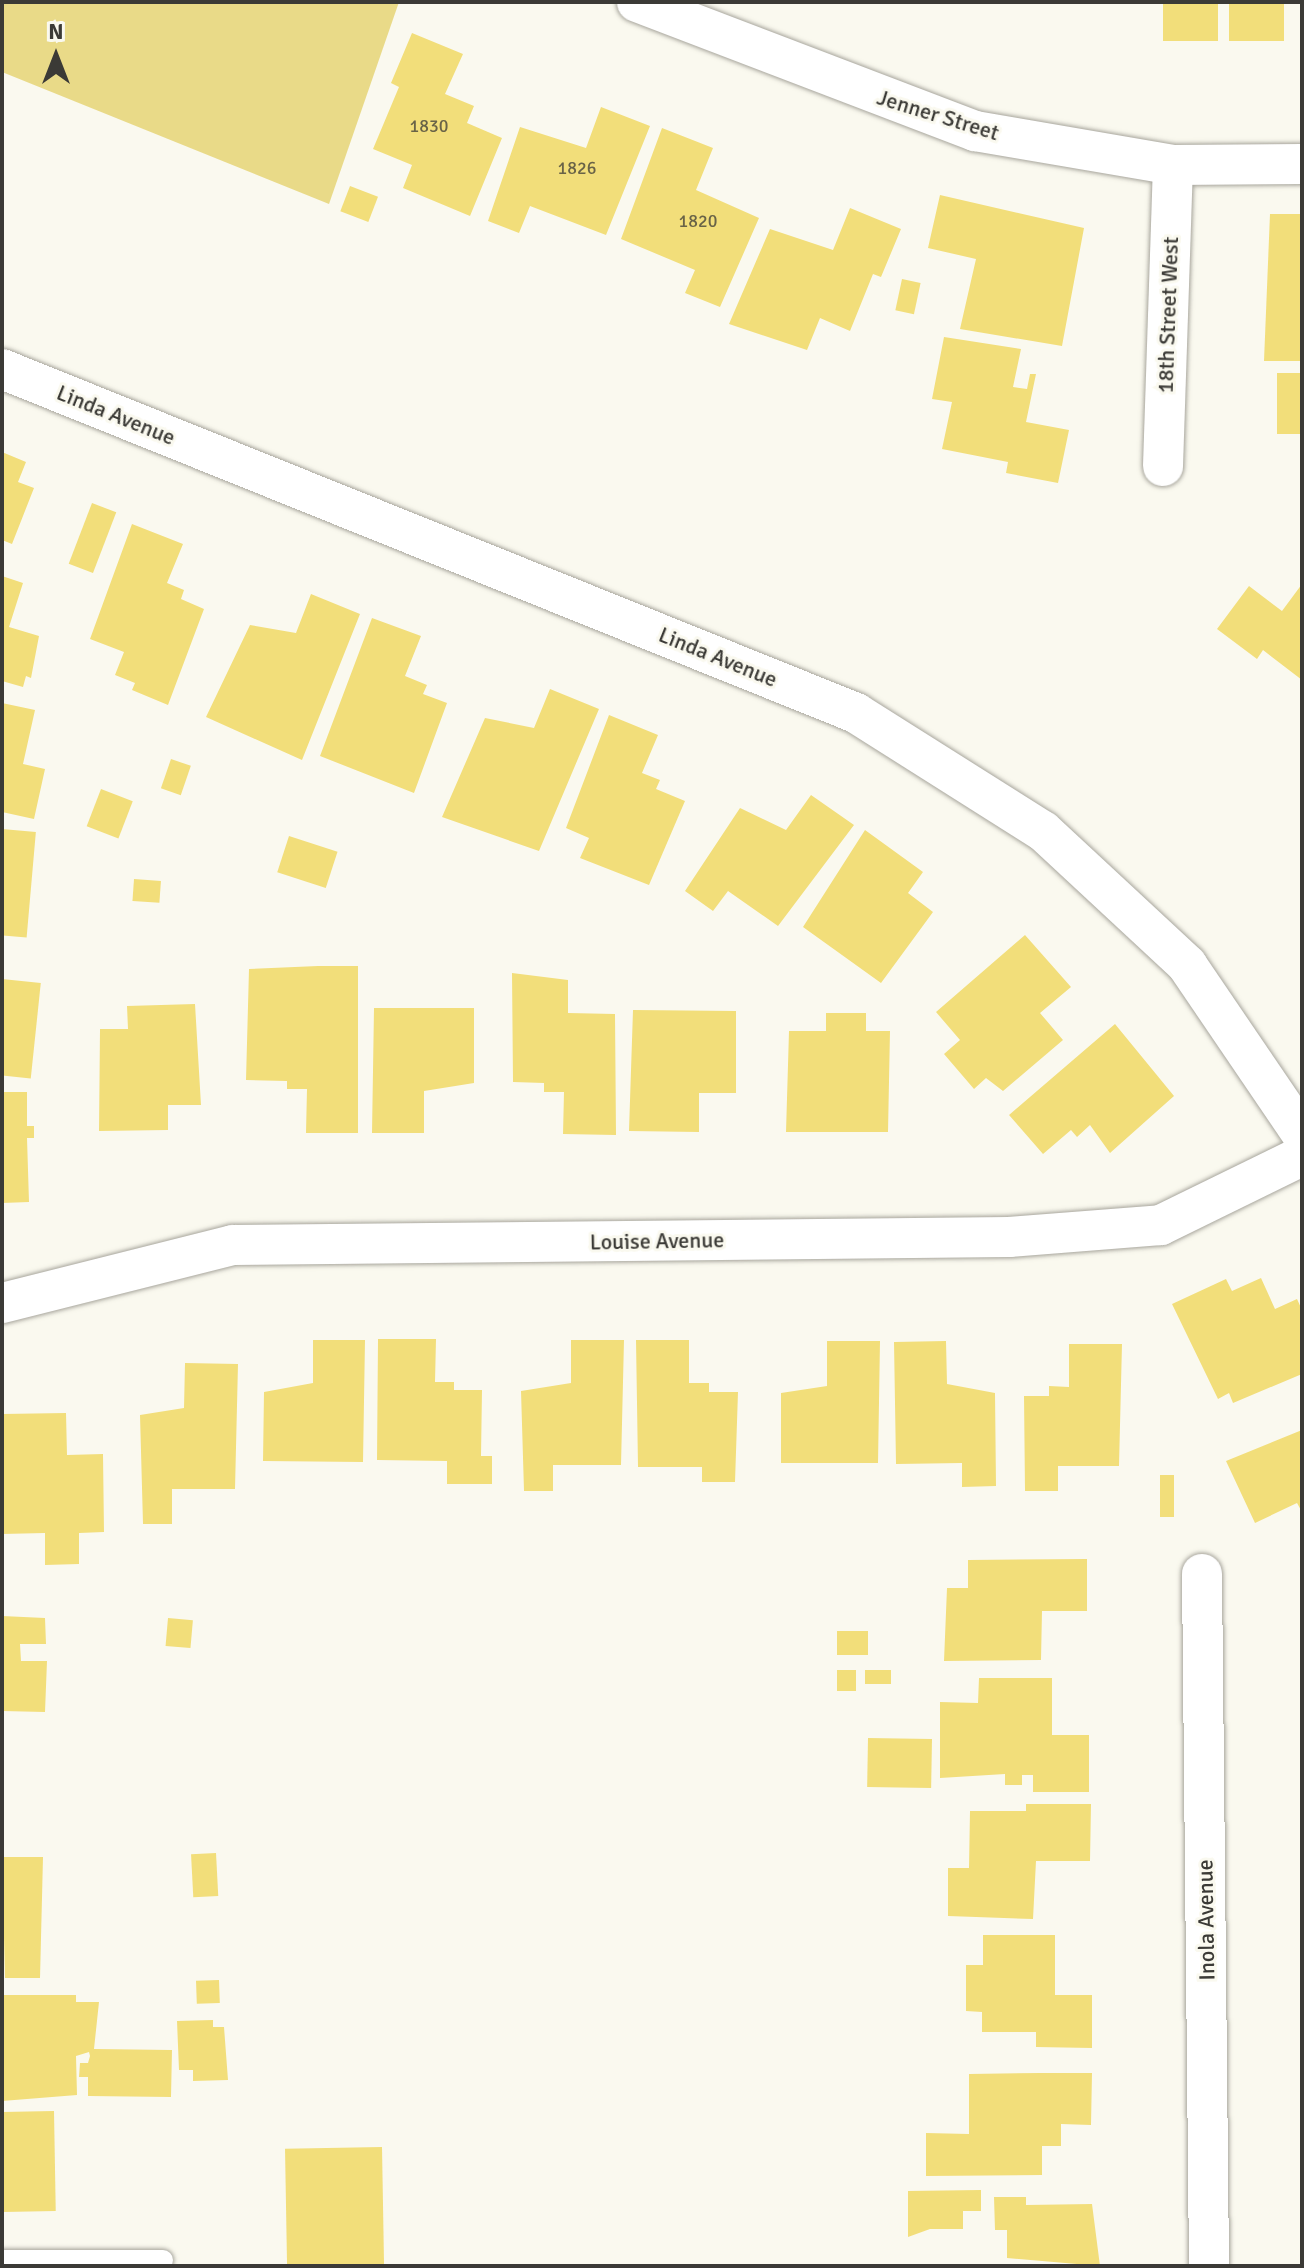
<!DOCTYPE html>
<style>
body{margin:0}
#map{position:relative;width:1304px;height:2268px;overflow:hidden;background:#faf9ef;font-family:Signika,sans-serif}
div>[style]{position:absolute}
.green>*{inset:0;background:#e9da88}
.building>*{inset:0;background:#f2de7a;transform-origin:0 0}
.roads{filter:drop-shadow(0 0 2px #a8a69d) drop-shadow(0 0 2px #a8a69d)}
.lane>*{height:20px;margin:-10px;padding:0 10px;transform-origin:10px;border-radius:10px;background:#fff}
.street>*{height:40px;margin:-20px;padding:0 20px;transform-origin:20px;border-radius:20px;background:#fff}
span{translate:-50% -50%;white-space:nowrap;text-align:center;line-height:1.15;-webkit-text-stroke:6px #faf9ef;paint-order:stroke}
.number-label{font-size:18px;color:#696347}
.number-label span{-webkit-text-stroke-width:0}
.street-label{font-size:22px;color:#3b3a36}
.frame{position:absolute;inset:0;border:4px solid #3b3a36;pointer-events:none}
.north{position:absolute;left:16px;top:16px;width:80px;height:80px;-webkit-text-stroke:6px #faf9ef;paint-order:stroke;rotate:0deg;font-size:22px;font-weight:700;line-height:32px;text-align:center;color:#3b3a36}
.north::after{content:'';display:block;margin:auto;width:28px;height:36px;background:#3b3a36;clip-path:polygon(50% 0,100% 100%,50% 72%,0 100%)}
</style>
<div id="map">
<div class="green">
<i style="clip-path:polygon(2px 2px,399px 2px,329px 204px,2px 72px)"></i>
</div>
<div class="building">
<i style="left:1163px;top:2px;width:55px;height:39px"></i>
<i style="left:1229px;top:2px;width:55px;height:39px"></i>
<i style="clip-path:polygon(412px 33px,463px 54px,445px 94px,474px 106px,467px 123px,502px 138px,470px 216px,403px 188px,412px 165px,373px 149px,399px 87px,391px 83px)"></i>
<i style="clip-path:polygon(601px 107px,650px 126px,606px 235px,530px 206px,519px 233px,488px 221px,520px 127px,586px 148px)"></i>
<i style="clip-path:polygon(662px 128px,713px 148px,696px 190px,759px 218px,720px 307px,685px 293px,695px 270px,621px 239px)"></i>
<i style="left:350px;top:186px;width:30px;height:27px;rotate:21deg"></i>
<i style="clip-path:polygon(940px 195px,1084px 228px,1062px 346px,960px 329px,976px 259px,928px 248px)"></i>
<i style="clip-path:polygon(850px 208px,901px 229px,881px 277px,873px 274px,850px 331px,820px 318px,807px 350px,729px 324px,770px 229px,833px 250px)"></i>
<i style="clip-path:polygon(1270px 214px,1302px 214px,1302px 361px,1264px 361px)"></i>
<i style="left:902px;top:279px;width:19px;height:32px;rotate:12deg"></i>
<i style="clip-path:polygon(944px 337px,1021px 349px,1013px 387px,1027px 389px,1030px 374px,1036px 374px,1026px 422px,1069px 430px,1058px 483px,1006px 473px,1008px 462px,942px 449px,952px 402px,932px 399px)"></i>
<i style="left:1277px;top:373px;width:25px;height:61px"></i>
<i style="clip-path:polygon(2px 452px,26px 462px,18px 482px,34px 488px,12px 544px,2px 540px)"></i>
<i style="left:92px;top:503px;width:26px;height:65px;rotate:21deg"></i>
<i style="clip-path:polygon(132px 524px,183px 544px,167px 583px,184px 590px,181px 599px,204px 609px,168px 705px,132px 690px,135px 683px,115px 675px,124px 652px,90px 639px)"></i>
<i style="clip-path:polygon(2px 576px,23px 583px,9px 627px,39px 636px,31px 678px,26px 676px,23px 687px,2px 681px)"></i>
<i style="clip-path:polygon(1302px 584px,1302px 680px,1263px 650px,1257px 659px,1217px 629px,1249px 586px,1282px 611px)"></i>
<i style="clip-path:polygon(311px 594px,360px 614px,302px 760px,206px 717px,250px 625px,296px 633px)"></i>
<i style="clip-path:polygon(372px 618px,421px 636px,405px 676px,427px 685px,423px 694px,447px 703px,414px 793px,320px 756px)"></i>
<i style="clip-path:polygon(550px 689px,599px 709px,539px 851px,442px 817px,485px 718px,534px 728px)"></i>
<i style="clip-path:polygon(2px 703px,35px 710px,23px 764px,45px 769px,34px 819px,2px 812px)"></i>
<i style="clip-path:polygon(609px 715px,658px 735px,642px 773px,660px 780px,656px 789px,685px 801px,649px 885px,580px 858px,589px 838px,566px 828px)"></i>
<i style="left:171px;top:759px;width:21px;height:31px;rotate:19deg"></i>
<i style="left:101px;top:789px;width:34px;height:40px;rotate:21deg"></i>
<i style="clip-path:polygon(811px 795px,854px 825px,778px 926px,728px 891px,713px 911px,685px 891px,740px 808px,786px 830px)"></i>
<i style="left:2px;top:829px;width:34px;height:106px;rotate:5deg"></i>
<i style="clip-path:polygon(865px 830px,923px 872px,908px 893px,933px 912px,881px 983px,803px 927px)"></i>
<i style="left:289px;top:836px;width:51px;height:38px;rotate:18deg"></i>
<i style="left:134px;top:879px;width:27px;height:22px;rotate:4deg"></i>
<i style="clip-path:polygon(1025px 935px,1071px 987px,1040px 1013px,1063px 1040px,1003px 1091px,986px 1078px,974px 1089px,944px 1054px,960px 1040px,936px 1012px)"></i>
<i style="clip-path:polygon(318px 966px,358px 966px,358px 1133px,306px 1133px,307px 1089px,287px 1089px,287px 1081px,246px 1080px,249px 969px)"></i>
<i style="clip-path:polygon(512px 973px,568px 980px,568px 1013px,615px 1014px,616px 1135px,563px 1134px,564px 1092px,544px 1092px,544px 1083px,513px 1082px)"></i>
<i style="left:2px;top:979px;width:39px;height:96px;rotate:6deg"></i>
<i style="clip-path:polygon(195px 1004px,201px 1105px,168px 1105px,168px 1130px,99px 1131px,100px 1029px,128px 1029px,127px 1006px)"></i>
<i style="clip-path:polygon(374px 1008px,474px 1008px,474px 1083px,424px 1091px,424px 1133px,372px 1133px)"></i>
<i style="clip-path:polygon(633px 1010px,736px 1011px,736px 1093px,699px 1093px,699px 1132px,629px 1131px)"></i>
<i style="clip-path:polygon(826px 1013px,866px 1013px,866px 1031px,890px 1031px,888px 1132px,786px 1132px,789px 1031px,826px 1031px)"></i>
<i style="clip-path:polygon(1115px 1024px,1174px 1096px,1110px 1153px,1090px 1125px,1077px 1137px,1071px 1130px,1043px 1154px,1009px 1115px)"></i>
<i style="clip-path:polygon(2px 1092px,27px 1092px,27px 1126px,34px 1126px,34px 1138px,27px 1138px,29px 1202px,2px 1203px)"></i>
<i style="clip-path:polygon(1261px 1278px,1275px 1309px,1297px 1299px,1302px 1310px,1302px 1374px,1233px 1403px,1229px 1393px,1218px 1399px,1172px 1304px,1226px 1279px,1232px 1291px)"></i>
<i style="clip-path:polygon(378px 1339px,436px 1339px,435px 1382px,454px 1382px,454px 1390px,482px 1390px,481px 1456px,492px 1456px,492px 1484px,447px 1484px,447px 1461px,377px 1460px)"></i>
<i style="clip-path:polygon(313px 1340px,365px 1340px,363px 1462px,263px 1461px,264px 1392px,313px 1383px)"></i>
<i style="clip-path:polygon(571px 1340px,624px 1340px,621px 1465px,553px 1465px,553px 1491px,524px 1491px,521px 1391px,571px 1383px)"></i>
<i style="clip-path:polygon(636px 1340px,689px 1340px,689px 1383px,709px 1383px,709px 1392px,738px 1392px,735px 1482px,702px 1482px,702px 1467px,638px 1467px)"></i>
<i style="clip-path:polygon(827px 1341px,880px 1341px,878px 1463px,781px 1463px,781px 1393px,827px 1386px)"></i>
<i style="clip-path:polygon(946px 1341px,947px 1384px,995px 1393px,996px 1486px,962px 1487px,962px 1463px,896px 1464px,894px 1342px)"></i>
<i style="clip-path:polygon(1069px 1344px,1122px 1344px,1119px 1466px,1058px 1466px,1058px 1491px,1025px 1491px,1024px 1396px,1049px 1396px,1049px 1386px,1069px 1387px)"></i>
<i style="clip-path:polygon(185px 1363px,238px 1364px,235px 1489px,172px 1489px,172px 1524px,143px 1524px,140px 1415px,184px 1408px)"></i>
<i style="clip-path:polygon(66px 1413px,67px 1455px,103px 1454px,104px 1532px,79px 1533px,79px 1564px,45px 1565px,45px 1533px,2px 1534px,2px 1414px)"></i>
<i style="clip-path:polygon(1302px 1430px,1302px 1512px,1297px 1503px,1255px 1523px,1226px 1461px)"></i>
<i style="left:1160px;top:1475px;width:14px;height:42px"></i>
<i style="clip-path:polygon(1087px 1559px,1087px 1611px,1042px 1611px,1041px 1660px,944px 1661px,947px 1588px,968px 1588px,968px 1560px)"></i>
<i style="clip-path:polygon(2px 1616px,45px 1618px,46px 1644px,20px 1644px,21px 1661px,47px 1661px,45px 1712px,2px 1711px)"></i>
<i style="left:168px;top:1618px;width:25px;height:28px;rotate:5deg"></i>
<i style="left:837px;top:1631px;width:31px;height:24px"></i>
<i style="left:837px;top:1670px;width:19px;height:21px"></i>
<i style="left:865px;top:1670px;width:26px;height:14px"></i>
<i style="clip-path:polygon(979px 1678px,1052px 1678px,1052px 1735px,1089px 1735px,1089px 1792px,1033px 1792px,1033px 1775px,1022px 1775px,1022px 1785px,1005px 1785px,1005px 1774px,940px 1778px,940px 1702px,978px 1703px)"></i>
<i style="left:868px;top:1738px;width:64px;height:49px;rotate:1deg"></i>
<i style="clip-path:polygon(1026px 1804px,1091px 1804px,1090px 1861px,1036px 1861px,1033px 1919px,948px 1916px,948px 1868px,969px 1868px,970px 1811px,1026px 1811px)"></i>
<i style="left:216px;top:1853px;width:43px;height:25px;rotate:87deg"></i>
<i style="clip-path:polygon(2px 1857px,43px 1857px,40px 1978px,5px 1978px)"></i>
<i style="clip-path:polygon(983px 1935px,1055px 1935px,1055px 1995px,1092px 1995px,1092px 2048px,1036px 2047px,1036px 2032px,982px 2032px,982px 2012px,966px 2011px,966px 1965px,983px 1965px)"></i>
<i style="left:219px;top:1980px;width:23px;height:23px;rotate:88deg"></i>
<i style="clip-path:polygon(2px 1995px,76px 1995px,76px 2002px,99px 2002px,94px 2049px,172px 2050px,171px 2097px,88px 2096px,88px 2077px,79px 2077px,80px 2063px,88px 2063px,90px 2056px,89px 2052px,76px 2056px,77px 2095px,2px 2101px)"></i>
<i style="clip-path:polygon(213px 2020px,213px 2027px,224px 2027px,228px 2080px,193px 2081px,193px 2070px,179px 2070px,177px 2021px)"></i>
<i style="clip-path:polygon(1040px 2073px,1092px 2073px,1091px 2125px,1061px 2124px,1061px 2146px,1042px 2146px,1042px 2175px,926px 2176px,926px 2133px,969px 2134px,969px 2074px)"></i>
<i style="left:54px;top:2111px;width:100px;height:52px;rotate:89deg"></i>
<i style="left:382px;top:2147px;width:119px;height:97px;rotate:89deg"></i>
<i style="clip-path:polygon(981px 2190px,981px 2211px,963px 2211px,963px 2229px,930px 2229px,908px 2237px,908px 2191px)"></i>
<i style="clip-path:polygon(994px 2197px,1026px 2197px,1026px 2205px,1092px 2204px,1100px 2266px,1007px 2258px,1007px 2230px,995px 2230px)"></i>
</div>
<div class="roads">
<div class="lane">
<i style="left:2px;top:2260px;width:161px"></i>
</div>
<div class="street">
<i style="left:637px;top:2px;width:362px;rotate:20.9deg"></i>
<i style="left:975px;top:131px;width:201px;rotate:9.7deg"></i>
<i style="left:1173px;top:165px;width:129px;rotate:-0.4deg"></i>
<i style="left:2px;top:369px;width:921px;rotate:21.94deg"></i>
<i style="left:856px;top:713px;width:221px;rotate:32.3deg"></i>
<i style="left:1043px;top:831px;width:197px;rotate:42.9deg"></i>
<i style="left:1187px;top:965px;width:204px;rotate:55.8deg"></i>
<i style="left:1163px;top:466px;width:301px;rotate:-88.1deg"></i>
<i style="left:2px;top:1303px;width:238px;rotate:-14.1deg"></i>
<i style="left:233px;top:1245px;width:776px;rotate:-0.59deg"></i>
<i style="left:1009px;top:1237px;width:152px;rotate:-4.5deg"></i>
<i style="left:1161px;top:1225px;width:157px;rotate:-26.1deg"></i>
<i style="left:1202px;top:1574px;width:692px;rotate:89.42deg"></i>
</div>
</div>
<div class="number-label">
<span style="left:429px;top:126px">1830</span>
<span style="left:577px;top:168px">1826</span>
<span style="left:698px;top:221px">1820</span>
</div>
<div class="street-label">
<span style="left:938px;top:115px;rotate:17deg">Jenner Street</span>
<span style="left:1168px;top:315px;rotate:-88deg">18th Street West</span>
<span style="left:116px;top:415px;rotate:22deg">Linda Avenue</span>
<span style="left:718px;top:657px;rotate:22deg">Linda Avenue</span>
<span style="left:657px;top:1241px;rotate:-1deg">Louise Avenue</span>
<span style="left:1206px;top:1920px;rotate:-91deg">Inola Avenue</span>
</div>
<div class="frame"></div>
<div class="north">N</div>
</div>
